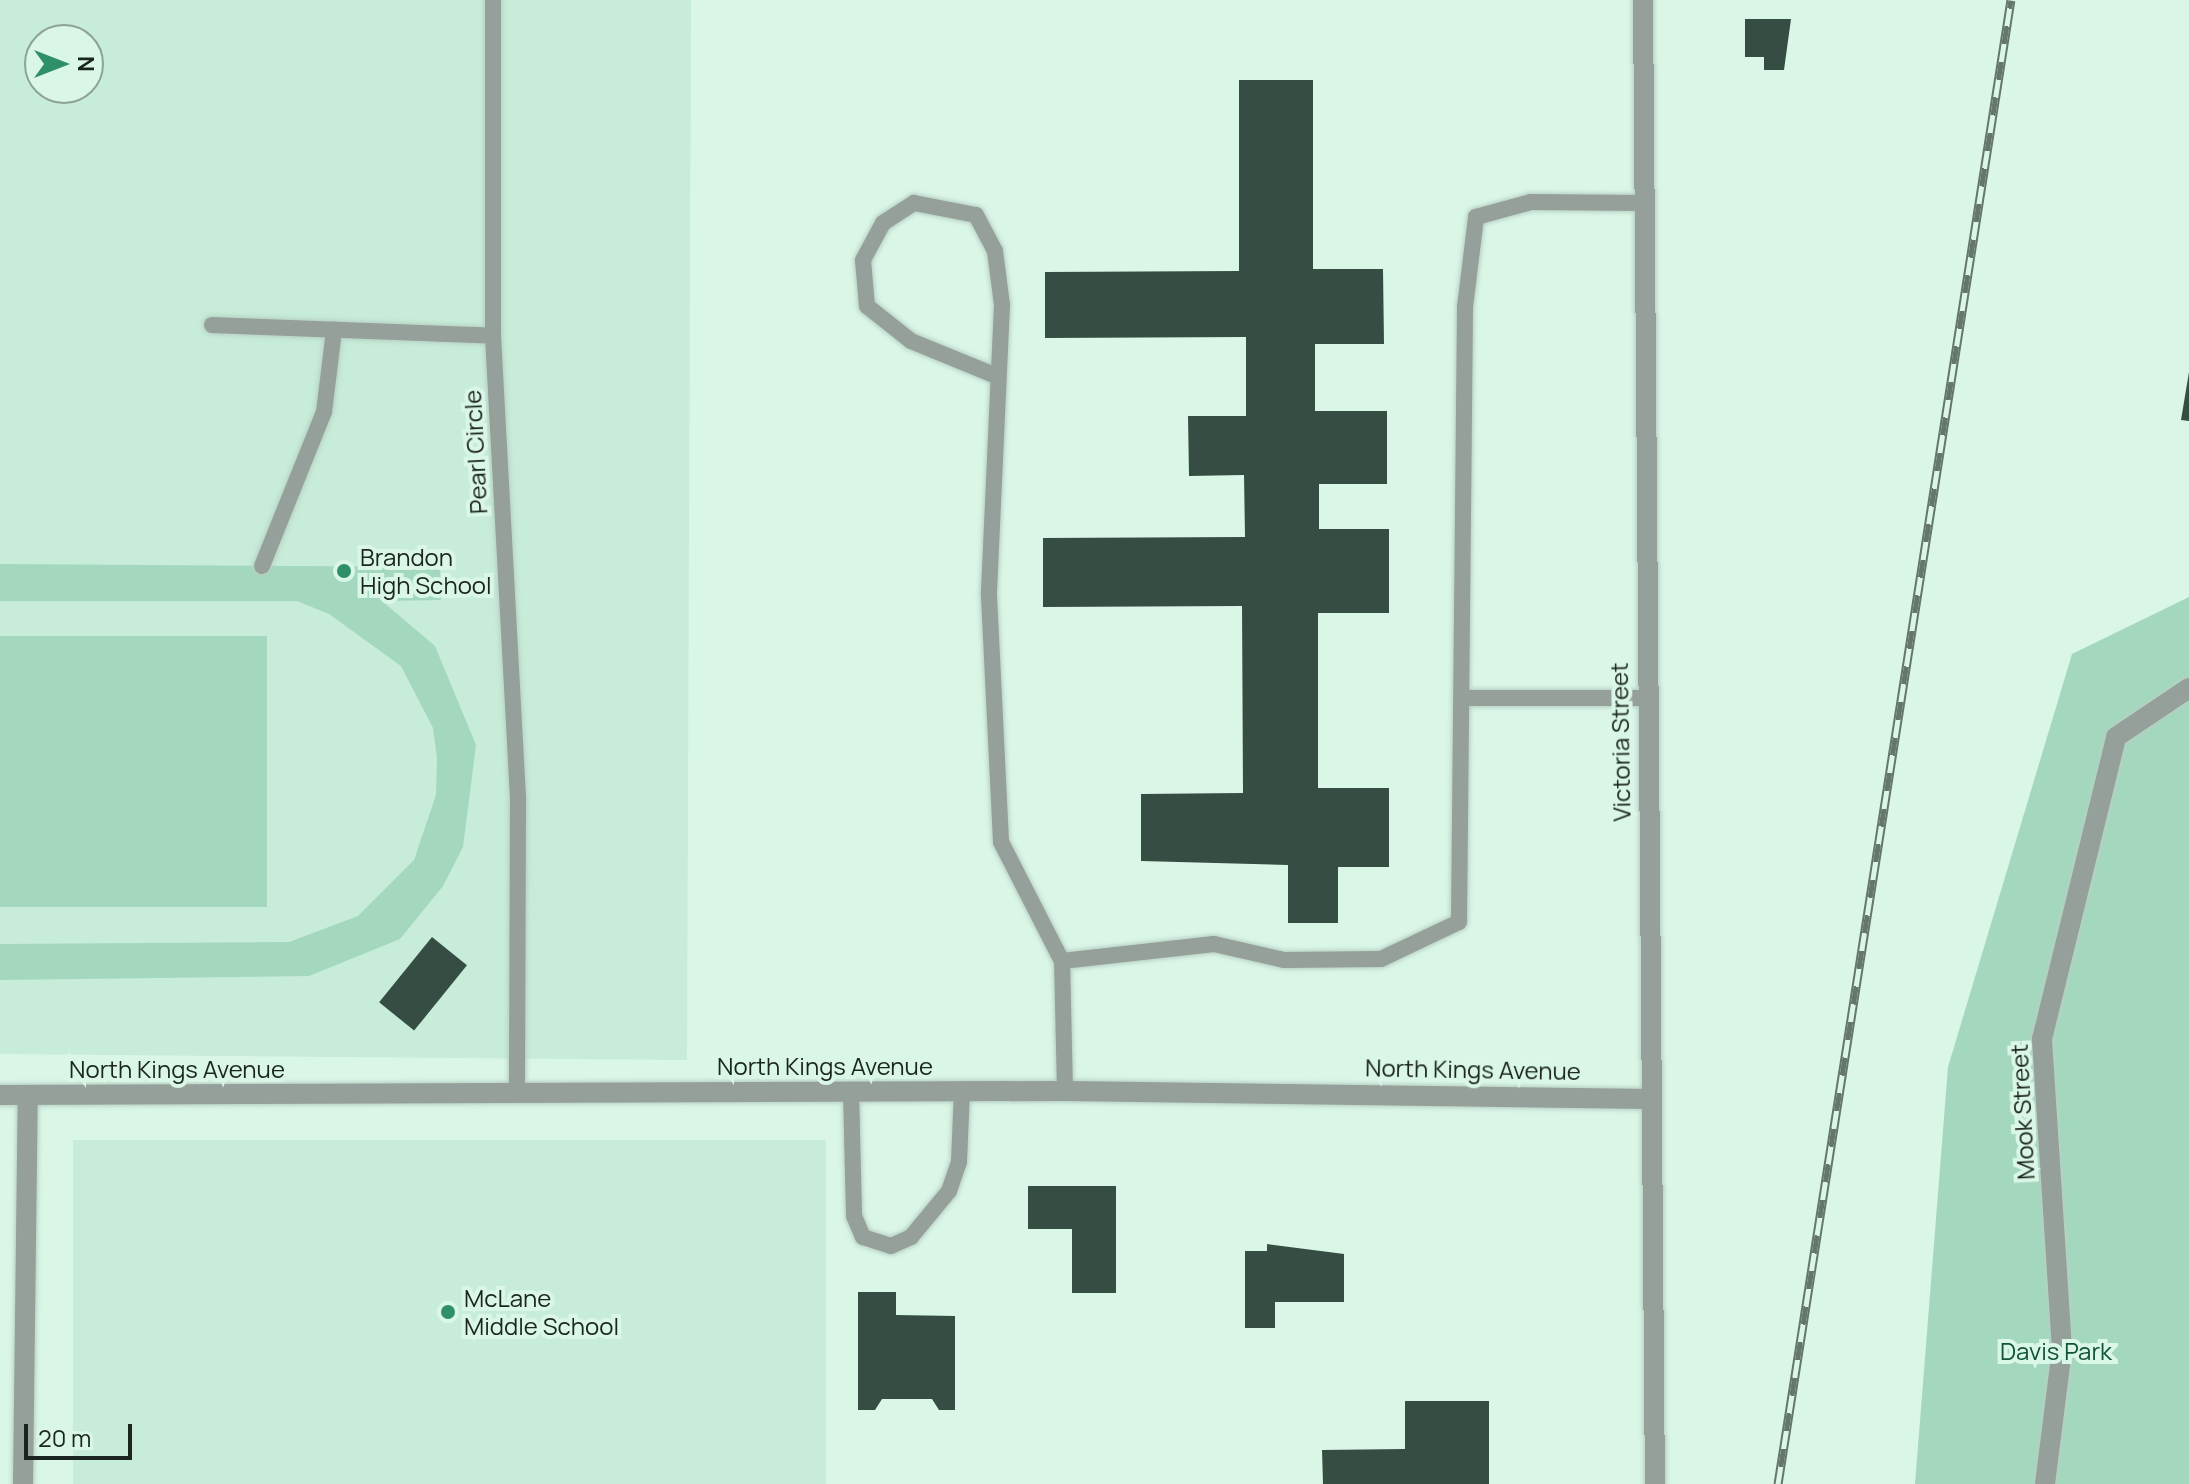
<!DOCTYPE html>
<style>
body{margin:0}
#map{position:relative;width:2189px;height:1484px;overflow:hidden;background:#daf6e7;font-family:Manrope,sans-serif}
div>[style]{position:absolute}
.built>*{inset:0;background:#c7ecd9;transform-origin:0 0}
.green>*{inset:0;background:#a3d8be;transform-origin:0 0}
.building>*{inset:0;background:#354d42;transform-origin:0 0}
.roads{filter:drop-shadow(0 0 2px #b7d0c3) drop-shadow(0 0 2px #b7d0c3)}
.service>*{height:16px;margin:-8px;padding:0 8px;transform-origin:8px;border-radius:8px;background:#94a099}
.minor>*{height:20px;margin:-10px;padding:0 10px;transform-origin:10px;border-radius:10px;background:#94a099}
.tertiary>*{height:20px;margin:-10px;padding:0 10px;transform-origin:10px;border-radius:10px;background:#94a099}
.rail>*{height:9px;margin-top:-4.5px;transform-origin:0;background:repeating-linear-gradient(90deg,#daf6e7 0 18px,#65766d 0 36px);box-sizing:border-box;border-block:2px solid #65766d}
.dots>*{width:22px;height:22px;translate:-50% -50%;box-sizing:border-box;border:4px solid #daf6e7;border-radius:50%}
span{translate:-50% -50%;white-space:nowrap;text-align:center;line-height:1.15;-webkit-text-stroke:8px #daf6e7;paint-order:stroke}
.street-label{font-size:24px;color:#1a251f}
.poi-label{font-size:24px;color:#1a251f}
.left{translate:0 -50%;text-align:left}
.park-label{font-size:24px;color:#10533a}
.north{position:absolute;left:24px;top:24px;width:80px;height:80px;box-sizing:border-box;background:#daf6e7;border:2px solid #8da297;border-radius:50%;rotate:90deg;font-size:22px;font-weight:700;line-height:32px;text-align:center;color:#1a251f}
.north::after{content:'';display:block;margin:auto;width:28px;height:36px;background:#2e8f69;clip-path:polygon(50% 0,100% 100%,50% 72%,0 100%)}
.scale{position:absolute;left:24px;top:1424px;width:108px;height:36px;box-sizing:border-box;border:4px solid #1a251f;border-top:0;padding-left:10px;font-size:24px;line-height:28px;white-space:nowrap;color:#1a251f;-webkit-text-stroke:6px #daf6e7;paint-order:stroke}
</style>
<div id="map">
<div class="built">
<i style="clip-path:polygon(evenodd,0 0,691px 0,687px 1060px,0 1054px,0 0,40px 40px,88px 40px,88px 88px,40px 88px,40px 40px)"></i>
<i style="left:73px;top:1140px;width:753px;height:344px"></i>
</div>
<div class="green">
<i style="clip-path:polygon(0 564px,440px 567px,441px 600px,382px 601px,435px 646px,476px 745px,463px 847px,443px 886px,400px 939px,309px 976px,0 980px,0 944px,289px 942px,358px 916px,414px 860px,436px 795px,437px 758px,433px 728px,401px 666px,329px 614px,297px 601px,0 601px)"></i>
<i style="clip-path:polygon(2189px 597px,2189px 1484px,1915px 1484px,1948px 1067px,2072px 654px)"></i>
<i style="left:267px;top:636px;width:271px;height:267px;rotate:90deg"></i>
</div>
<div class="building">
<i style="clip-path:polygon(1745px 19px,1791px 19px,1784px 70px,1764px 70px,1764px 57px,1745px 57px)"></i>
<i style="clip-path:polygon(1239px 80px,1313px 80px,1313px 269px,1383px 269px,1384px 344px,1315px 344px,1315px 411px,1387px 411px,1387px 484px,1319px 484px,1319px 529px,1389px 529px,1389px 613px,1318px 613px,1318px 788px,1389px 788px,1389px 867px,1338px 867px,1338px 923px,1288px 923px,1288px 865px,1141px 861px,1141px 794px,1243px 793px,1242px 606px,1043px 607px,1043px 538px,1245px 537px,1244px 475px,1189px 476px,1188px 416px,1246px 416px,1246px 337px,1045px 338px,1045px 272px,1239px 271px)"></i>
<i style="clip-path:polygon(2189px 372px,2189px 421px,2181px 420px)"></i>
<i style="left:432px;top:937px;width:45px;height:84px;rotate:39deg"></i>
<i style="clip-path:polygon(1028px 1186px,1116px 1186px,1116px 1293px,1072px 1293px,1072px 1229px,1028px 1229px)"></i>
<i style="clip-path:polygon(1267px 1244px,1344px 1254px,1344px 1302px,1275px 1302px,1275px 1328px,1245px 1328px,1245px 1251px,1267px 1251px)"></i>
<i style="clip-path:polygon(858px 1292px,896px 1292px,896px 1315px,955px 1316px,955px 1410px,939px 1410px,932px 1399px,882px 1399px,875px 1410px,858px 1410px)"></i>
<i style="clip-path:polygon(1405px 1401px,1489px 1401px,1489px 1484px,1323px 1484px,1322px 1450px,1405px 1449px)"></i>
</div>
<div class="roads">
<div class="service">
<i style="left:493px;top:0;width:336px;rotate:90deg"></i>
<i style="left:493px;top:336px;width:463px;rotate:86.9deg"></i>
<i style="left:518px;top:798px;width:296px;rotate:90.2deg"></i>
<i style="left:212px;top:325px;width:281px;rotate:2.2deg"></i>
<i style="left:994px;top:375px;width:90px;rotate:-157.7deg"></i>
<i style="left:911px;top:341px;width:56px;rotate:-141.5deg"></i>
<i style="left:867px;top:306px;width:46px;rotate:-95deg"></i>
<i style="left:863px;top:260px;width:42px;rotate:-61.6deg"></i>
<i style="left:883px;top:223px;width:37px;rotate:-33deg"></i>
<i style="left:914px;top:203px;width:63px;rotate:11deg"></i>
<i style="left:976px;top:215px;width:41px;rotate:62.2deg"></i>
<i style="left:995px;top:251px;width:54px;rotate:82.6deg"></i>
<i style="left:1002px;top:305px;width:291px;rotate:92.6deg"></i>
<i style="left:989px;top:596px;width:246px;rotate:87.2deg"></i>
<i style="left:1001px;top:842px;width:134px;rotate:62.9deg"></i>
<i style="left:262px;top:566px;width:166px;rotate:-68.1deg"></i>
<i style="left:324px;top:412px;width:83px;rotate:-83deg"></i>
<i style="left:1463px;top:698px;width:182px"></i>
<i style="left:851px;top:1091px;width:125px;rotate:88.6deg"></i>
<i style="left:854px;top:1216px;width:23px;rotate:67deg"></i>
<i style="left:863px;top:1237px;width:29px;rotate:18deg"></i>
<i style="left:891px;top:1246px;width:22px;rotate:-24deg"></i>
<i style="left:911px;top:1237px;width:60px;rotate:-50.4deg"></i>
<i style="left:949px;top:1191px;width:31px;rotate:-71deg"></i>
<i style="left:959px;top:1162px;width:71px;rotate:-87.6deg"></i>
<i style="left:1065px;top:1091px;width:130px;rotate:-91.3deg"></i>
<i style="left:1062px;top:961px;width:153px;rotate:-6.4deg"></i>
<i style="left:1214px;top:944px;width:72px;rotate:12.9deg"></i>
<i style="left:1284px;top:960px;width:97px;rotate:-0.6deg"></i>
<i style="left:1381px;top:959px;width:86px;rotate:-25.4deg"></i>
<i style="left:1459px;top:922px;width:615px;rotate:-89.44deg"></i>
<i style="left:1465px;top:307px;width:91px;rotate:-83deg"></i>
<i style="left:1476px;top:217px;width:57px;rotate:-15.3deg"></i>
<i style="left:1531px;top:202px;width:113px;rotate:0.5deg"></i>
</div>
<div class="minor">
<i style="left:23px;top:1484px;width:389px;rotate:-89.3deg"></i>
<i style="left:2045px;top:1484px;width:136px;rotate:-82.8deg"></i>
<i style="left:2062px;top:1349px;width:311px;rotate:-93.7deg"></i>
<i style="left:2042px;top:1039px;width:311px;rotate:-76.2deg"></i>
<i style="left:2116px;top:737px;width:88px;rotate:-33.9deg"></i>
</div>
<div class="tertiary">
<i style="left:1643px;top:0;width:1484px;rotate:89.54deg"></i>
<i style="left:0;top:1095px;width:1065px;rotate:-0.22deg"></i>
<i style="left:1065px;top:1091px;width:585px;rotate:0.78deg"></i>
</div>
</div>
<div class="rail">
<i style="left:1778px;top:1484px;width:1502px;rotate:-81.08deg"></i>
</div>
<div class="dots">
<i style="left:344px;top:571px;background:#2e8f69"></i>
<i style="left:448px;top:1312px;background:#2e8f69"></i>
</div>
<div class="street-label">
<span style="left:475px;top:452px;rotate:-93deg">Pearl Circle</span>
<span style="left:1620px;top:742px;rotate:-91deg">Victoria Street</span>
<span style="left:825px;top:1066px">North Kings Avenue</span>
<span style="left:177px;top:1069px">North Kings Avenue</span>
<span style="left:1473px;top:1069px;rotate:1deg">North Kings Avenue</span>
<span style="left:2022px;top:1112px;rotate:-93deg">Mook Street</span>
</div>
<div class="poi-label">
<span class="left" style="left:360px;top:571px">Brandon<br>High School</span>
<span class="left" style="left:464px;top:1312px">McLane<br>Middle School</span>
</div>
<div class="park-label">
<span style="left:2056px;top:1351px">Davis Park</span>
</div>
<div class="north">N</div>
<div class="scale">20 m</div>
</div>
